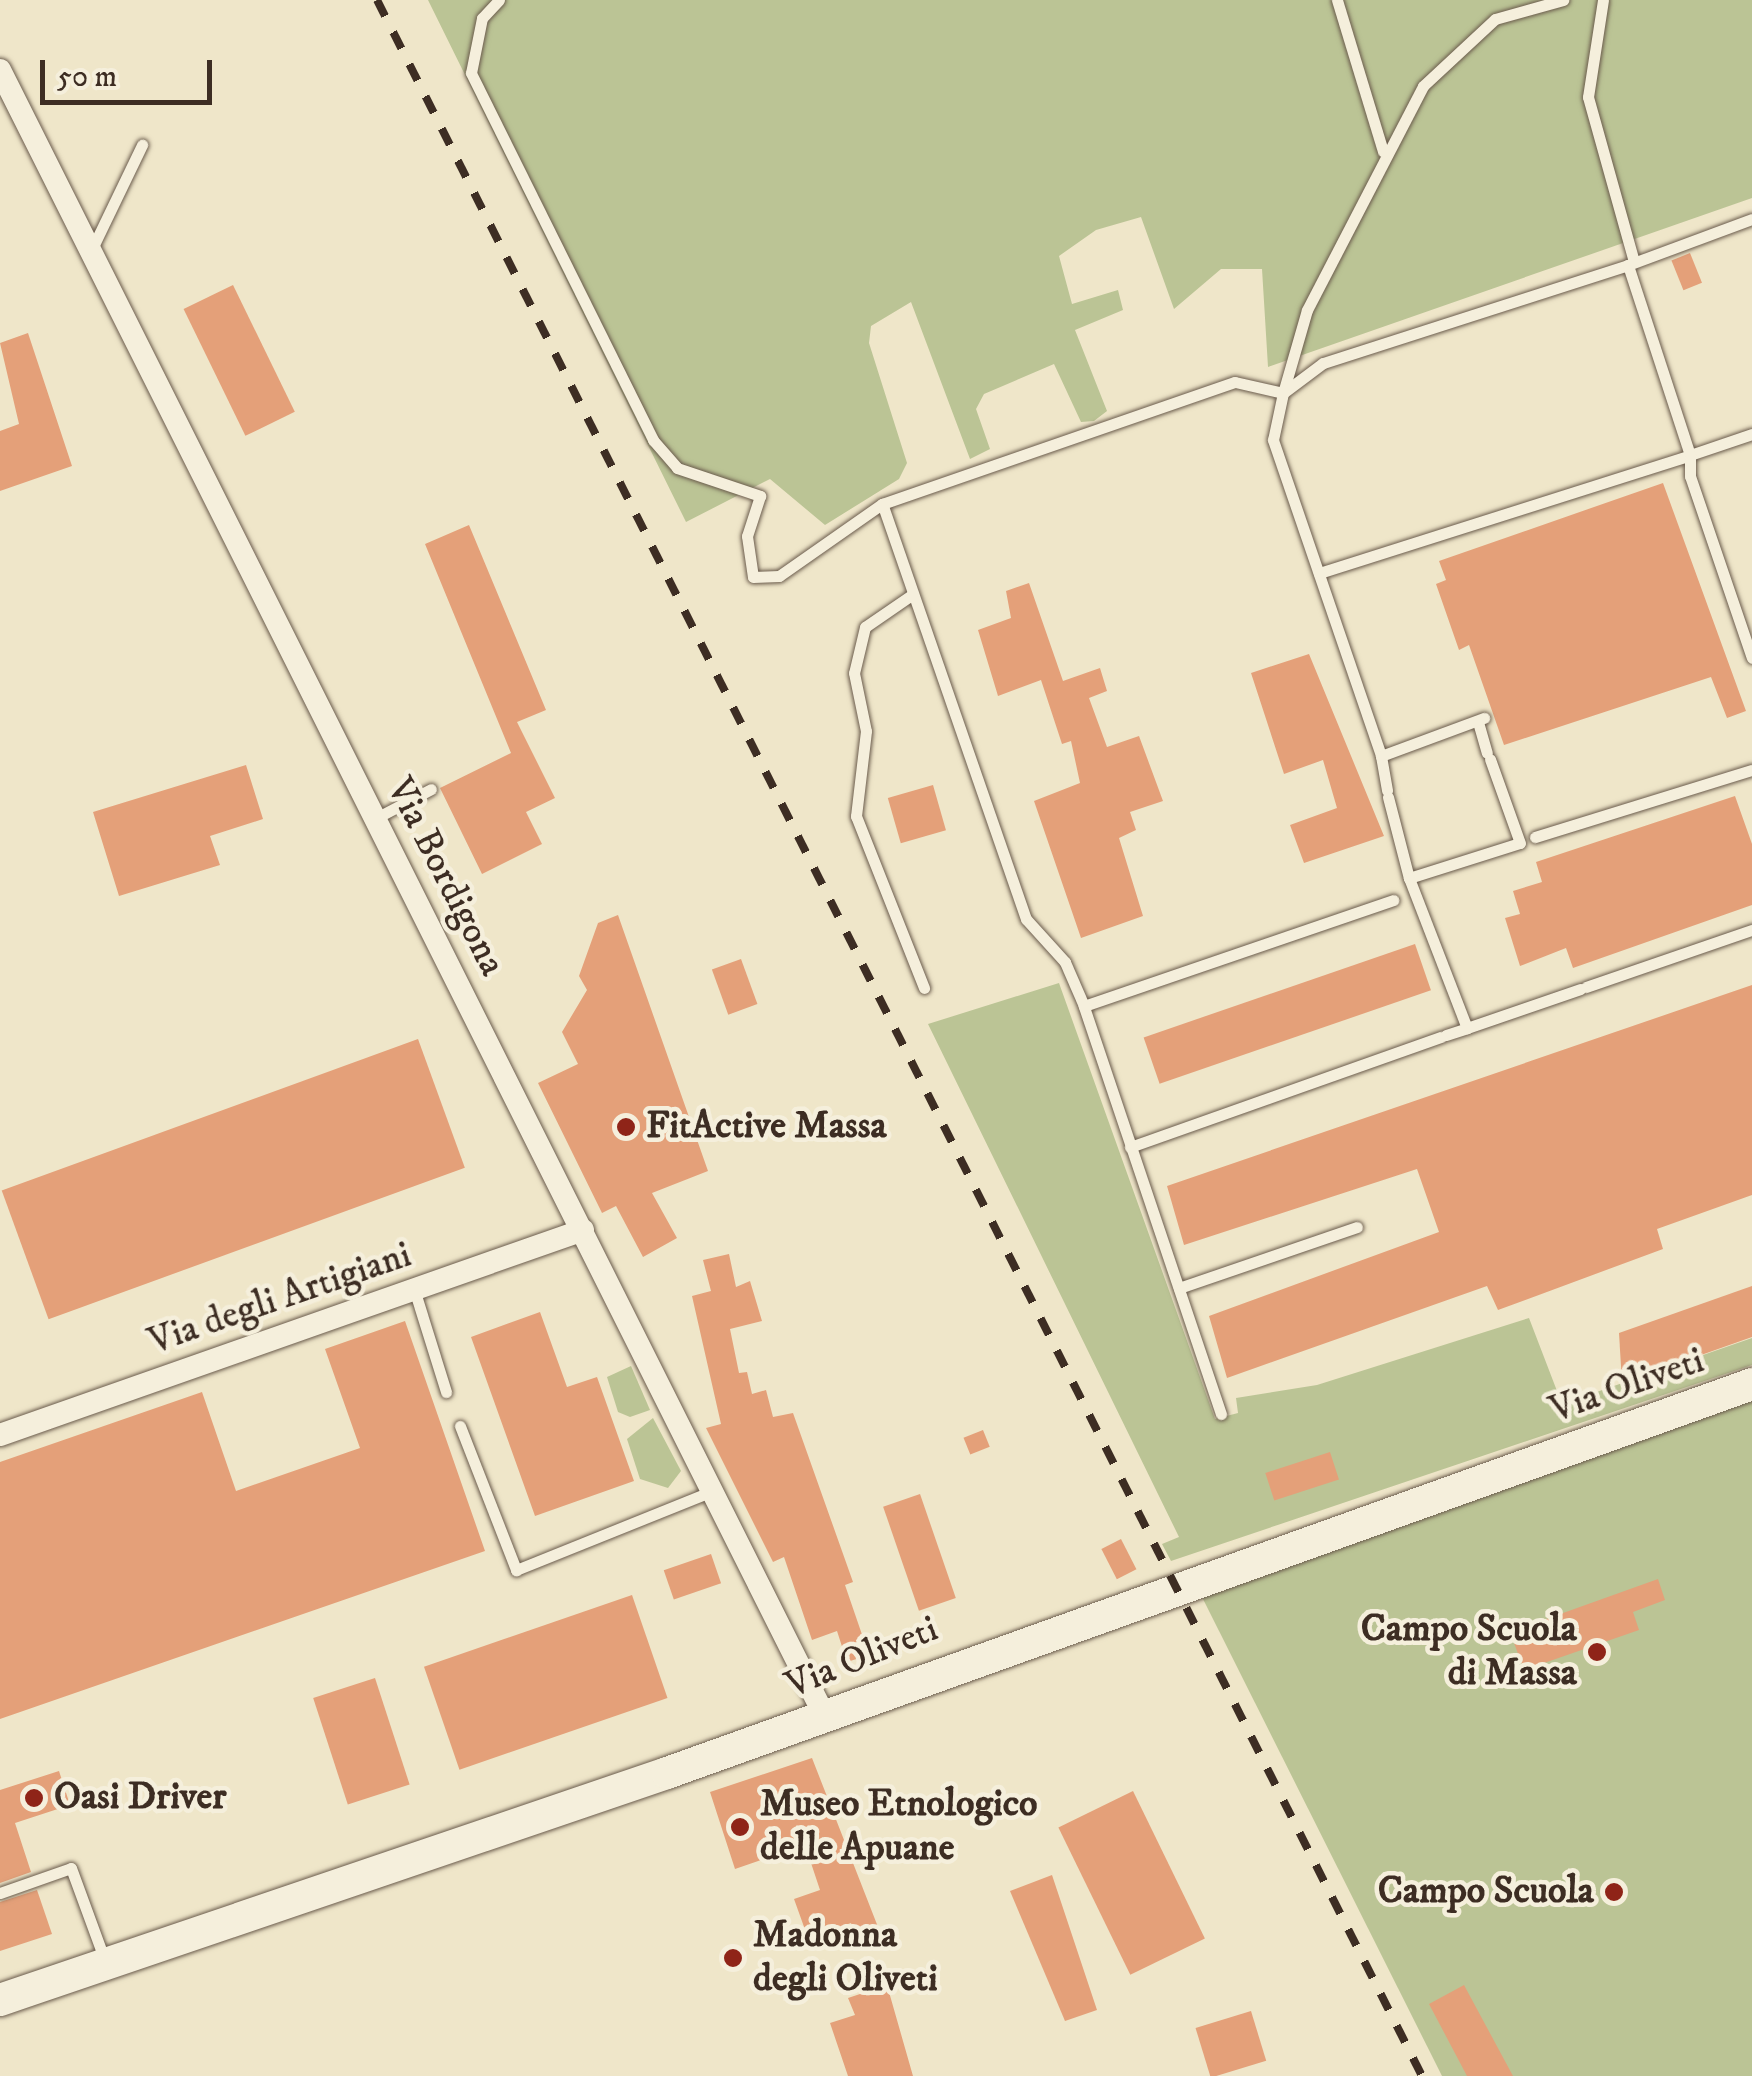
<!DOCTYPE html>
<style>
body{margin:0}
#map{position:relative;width:1752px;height:2076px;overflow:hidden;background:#efe6c9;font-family:"IM FELL DW Pica",serif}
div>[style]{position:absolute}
.green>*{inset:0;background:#bbc495}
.building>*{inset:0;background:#e4a079;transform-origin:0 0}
.roads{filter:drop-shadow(0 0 2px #6a5b4c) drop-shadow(0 0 2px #6a5b4c)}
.service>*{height:11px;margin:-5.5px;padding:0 5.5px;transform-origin:5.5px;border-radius:5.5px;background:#f5efdc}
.minor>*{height:22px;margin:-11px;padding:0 11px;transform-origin:11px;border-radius:11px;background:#f5efdc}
.secondary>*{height:32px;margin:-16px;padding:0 16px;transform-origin:16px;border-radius:16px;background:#f5efdc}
.rail>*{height:8px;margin-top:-4px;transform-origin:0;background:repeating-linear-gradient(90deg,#3d2d23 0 18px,transparent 0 36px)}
.dots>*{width:28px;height:28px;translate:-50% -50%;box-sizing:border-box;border:5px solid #f5efdc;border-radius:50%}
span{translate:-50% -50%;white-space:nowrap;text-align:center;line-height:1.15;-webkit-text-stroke:9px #f5efdc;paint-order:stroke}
.street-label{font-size:38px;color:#3d2d23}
.poi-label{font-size:38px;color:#3d2d23;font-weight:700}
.left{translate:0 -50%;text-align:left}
.right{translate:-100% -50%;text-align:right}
.scale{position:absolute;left:40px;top:60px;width:172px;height:45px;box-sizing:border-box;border:5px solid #3d2d23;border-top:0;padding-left:12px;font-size:30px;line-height:35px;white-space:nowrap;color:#3d2d23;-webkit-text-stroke:8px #f5efdc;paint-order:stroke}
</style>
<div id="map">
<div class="green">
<i style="clip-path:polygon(428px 0,1752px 0,1752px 198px,1268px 367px,1262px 269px,1221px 269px,1174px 309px,1141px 217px,1096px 230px,1059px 256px,1072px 304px,1118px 290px,1123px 310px,1075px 330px,1107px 411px,1094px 421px,1081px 422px,1054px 364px,984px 394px,976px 409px,990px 449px,970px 459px,911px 302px,871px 326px,869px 343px,907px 463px,899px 479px,825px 525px,770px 479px,686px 522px)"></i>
<i style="clip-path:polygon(1059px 983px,1215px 1419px,1238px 1413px,1236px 1398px,1317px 1385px,1529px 1318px,1562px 1404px,1752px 1338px,1752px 1365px,1171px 1561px,1162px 1544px,1179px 1537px,928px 1024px)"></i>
<i style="clip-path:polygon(631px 1366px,650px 1410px,630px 1417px,618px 1412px,607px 1377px)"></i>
<i style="clip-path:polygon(1752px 1400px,1752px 2076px,1442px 2076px,1201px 1595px)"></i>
<i style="clip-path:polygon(653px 1418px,681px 1471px,668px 1488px,640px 1479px,627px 1439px)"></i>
</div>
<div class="building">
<i style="left:1690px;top:253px;width:32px;height:20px;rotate:68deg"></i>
<i style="left:233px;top:285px;width:141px;height:55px;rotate:64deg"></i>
<i style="clip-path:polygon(28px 333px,72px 466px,0 491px,0 431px,19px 424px,0 343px)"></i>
<i style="clip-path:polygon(1663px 483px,1746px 711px,1727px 718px,1711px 677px,1504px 745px,1469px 645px,1459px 650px,1436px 584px,1446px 580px,1439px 561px)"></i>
<i style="clip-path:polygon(469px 525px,546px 710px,517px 722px,555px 798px,526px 812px,542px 844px,482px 874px,440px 788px,511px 753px,425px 544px)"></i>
<i style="clip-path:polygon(1029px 583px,1063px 681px,1100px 668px,1107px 691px,1089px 698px,1107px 747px,1139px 736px,1163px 801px,1130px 812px,1136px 830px,1119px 838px,1143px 916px,1081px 938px,1034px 801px,1080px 783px,1071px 741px,1062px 744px,1041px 680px,998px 696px,978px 630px,1011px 618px,1006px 591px)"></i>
<i style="clip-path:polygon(1309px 654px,1384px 836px,1304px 863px,1290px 825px,1337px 808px,1323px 760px,1284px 774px,1251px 673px)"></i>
<i style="clip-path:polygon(246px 765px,263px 819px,210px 836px,220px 865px,119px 896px,93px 812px)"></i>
<i style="left:933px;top:785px;width:47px;height:47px;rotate:74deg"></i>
<i style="clip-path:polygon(1735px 796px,1752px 844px,1752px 905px,1573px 968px,1566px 948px,1520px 966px,1505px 918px,1520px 914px,1513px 891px,1542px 882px,1536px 862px)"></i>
<i style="clip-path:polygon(618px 915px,708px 1171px,652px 1193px,677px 1238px,643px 1257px,616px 1206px,602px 1213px,538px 1083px,578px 1064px,562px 1032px,587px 990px,579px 976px,598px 923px)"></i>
<i style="left:1415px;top:944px;width:49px;height:287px;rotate:71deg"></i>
<i style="left:741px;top:959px;width:48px;height:31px;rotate:70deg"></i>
<i style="clip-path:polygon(1752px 985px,1752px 1195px,1657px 1229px,1663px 1249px,1498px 1310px,1487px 1286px,1227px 1378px,1209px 1316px,1439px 1232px,1417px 1169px,1184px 1245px,1167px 1186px)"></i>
<i style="left:418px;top:1039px;width:137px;height:443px;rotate:70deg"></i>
<i style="clip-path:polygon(729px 1254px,736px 1287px,750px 1281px,762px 1321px,730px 1329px,739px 1373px,747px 1372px,752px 1394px,766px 1390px,773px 1417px,793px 1413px,853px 1582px,845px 1585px,869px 1655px,847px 1662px,837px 1631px,812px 1640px,784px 1557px,773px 1562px,706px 1428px,721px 1424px,692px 1296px,711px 1291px,703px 1260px)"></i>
<i style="clip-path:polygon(1752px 1286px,1752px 1337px,1622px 1383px,1619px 1333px)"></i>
<i style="clip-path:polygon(540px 1312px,567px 1387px,597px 1377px,634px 1481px,535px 1516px,471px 1337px)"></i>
<i style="clip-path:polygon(405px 1321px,485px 1551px,0 1719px,0 1462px,202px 1392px,236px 1491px,360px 1448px,325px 1349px)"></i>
<i style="left:983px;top:1430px;width:18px;height:21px;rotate:68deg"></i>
<i style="left:1330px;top:1452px;width:29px;height:68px;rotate:72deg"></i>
<i style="left:920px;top:1494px;width:110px;height:39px;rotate:71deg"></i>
<i style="left:1121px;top:1539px;width:34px;height:22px;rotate:63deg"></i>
<i style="left:711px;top:1554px;width:31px;height:50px;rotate:71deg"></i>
<i style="clip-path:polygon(1658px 1579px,1665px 1600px,1633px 1612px,1639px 1630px,1524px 1670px,1510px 1632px)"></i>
<i style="left:632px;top:1595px;width:109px;height:220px;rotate:71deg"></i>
<i style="left:375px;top:1678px;width:112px;height:65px;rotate:72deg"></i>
<i style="clip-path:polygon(812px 1758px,878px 1927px,855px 1935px,851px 1923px,808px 1938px,794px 1899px,820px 1890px,805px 1845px,735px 1869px,710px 1792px)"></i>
<i style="clip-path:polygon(59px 1771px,70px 1805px,15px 1823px,31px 1872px,0 1883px,0 1790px)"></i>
<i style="left:1133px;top:1791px;width:164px;height:83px;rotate:64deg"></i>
<i style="clip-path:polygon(1052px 1875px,1097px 2010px,1065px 2021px,1010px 1891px)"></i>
<i style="clip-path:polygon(37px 1890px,52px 1934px,0 1951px,0 1902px)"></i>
<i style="clip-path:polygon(887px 1985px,913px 2076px,848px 2076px,830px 2023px,855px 2015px,848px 1998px)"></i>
<i style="clip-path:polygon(1464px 1985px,1513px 2076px,1467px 2076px,1429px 2004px)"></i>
<i style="left:1251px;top:2011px;width:52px;height:58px;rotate:73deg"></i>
</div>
<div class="roads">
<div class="service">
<i style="left:499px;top:0;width:25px;rotate:133deg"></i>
<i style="left:482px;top:18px;width:56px;rotate:101.3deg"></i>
<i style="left:471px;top:73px;width:410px;rotate:63.6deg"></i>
<i style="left:653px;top:440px;width:37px;rotate:49deg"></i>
<i style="left:677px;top:468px;width:88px;rotate:18.6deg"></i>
<i style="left:760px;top:496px;width:42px;rotate:108deg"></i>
<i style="left:747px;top:536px;width:41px;rotate:81.7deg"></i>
<i style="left:753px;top:577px;width:26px;rotate:-2deg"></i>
<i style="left:779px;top:576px;width:126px;rotate:-35deg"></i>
<i style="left:1337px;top:0;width:158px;rotate:73.1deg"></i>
<i style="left:1603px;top:0;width:98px;rotate:98.8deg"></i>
<i style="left:1588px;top:97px;width:171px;rotate:74.4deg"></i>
<i style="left:91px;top:251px;width:118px;rotate:-64.3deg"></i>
<i style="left:1283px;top:393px;width:86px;rotate:-73.9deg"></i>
<i style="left:1307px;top:310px;width:252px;rotate:-62.6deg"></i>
<i style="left:1423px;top:86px;width:98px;rotate:-42.9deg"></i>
<i style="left:1495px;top:19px;width:71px;rotate:-15.6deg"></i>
<i style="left:1283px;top:393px;width:50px;rotate:-36.9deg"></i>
<i style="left:1323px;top:363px;width:320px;rotate:-17.8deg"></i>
<i style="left:1752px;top:434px;width:65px;rotate:161.3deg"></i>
<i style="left:1690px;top:455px;width:21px;rotate:90deg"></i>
<i style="left:1690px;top:476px;width:192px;rotate:71.2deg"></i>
<i style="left:1319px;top:573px;width:389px;rotate:-17.6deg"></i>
<i style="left:1690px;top:455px;width:200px;rotate:-108.1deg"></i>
<i style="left:1628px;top:265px;width:132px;rotate:-20.4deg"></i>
<i style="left:913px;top:594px;width:58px;rotate:145.5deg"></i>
<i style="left:865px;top:627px;width:47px;rotate:103.4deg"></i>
<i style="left:854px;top:673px;width:59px;rotate:78.3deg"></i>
<i style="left:866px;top:731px;width:86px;rotate:96.7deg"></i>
<i style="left:856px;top:816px;width:185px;rotate:68.4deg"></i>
<i style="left:1478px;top:722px;width:32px;rotate:74deg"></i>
<i style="left:1381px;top:756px;width:35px;rotate:80deg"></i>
<i style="left:1388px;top:797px;width:84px;rotate:75.5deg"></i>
<i style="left:1409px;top:878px;width:116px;rotate:-17.5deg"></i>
<i style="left:1520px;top:843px;width:89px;rotate:-109.7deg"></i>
<i style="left:376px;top:818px;width:62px;rotate:-27.8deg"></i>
<i style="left:1535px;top:837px;width:227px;rotate:-17.2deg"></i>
<i style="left:1409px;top:878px;width:161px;rotate:68.9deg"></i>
<i style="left:1467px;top:1028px;width:120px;rotate:-19deg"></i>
<i style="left:1586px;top:987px;width:176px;rotate:-19deg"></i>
<i style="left:1084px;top:1006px;width:327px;rotate:-18.9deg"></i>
<i style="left:1446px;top:1035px;width:22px;rotate:-18deg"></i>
<i style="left:1130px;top:1147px;width:330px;rotate:-19.5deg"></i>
<i style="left:1179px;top:1288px;width:188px;rotate:-18.9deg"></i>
<i style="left:414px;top:1289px;width:108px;rotate:72.7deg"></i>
<i style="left:1221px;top:1414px;width:430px;rotate:-108.6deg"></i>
<i style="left:1084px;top:1006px;width:48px;rotate:-113.4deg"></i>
<i style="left:1065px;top:962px;width:58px;rotate:-132.2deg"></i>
<i style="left:1026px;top:919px;width:439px;rotate:-109.1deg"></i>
<i style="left:882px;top:504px;width:373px;rotate:-19.1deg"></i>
<i style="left:1235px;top:382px;width:49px;rotate:12.9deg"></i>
<i style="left:1283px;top:393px;width:48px;rotate:102deg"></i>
<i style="left:1273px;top:440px;width:334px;rotate:71.1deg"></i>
<i style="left:1381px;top:756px;width:110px;rotate:-20.3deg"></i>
<i style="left:460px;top:1426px;width:155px;rotate:68.7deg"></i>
<i style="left:516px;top:1570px;width:212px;rotate:-21.9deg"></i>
<i style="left:0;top:1893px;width:75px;rotate:-19.4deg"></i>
<i style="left:71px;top:1868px;width:99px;rotate:69.9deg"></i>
</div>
<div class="minor">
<i style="left:0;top:70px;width:1842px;rotate:63.39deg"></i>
<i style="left:0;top:1435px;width:618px;rotate:-19.37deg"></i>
</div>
<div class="secondary">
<i style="left:0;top:2000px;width:705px;rotate:-18.79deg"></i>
<i style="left:667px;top:1773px;width:1153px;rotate:-19.72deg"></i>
</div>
</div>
<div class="rail">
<i style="left:377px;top:0;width:2324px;rotate:63.28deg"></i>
</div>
<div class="dots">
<i style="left:626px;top:1127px;background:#8f2418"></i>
<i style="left:1597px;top:1652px;background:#8f2418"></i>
<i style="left:34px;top:1798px;background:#8f2418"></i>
<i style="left:740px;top:1827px;background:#8f2418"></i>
<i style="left:1614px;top:1892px;background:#8f2418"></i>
<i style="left:733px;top:1958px;background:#8f2418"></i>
</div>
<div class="street-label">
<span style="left:445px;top:877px;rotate:63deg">Via Bordigona</span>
<span style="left:280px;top:1299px;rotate:-19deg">Via degli Artigiani</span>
<span style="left:1627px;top:1386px;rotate:-19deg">Via Oliveti</span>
<span style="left:862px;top:1658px;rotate:-22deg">Via Oliveti</span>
</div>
<div class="poi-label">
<span class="left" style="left:646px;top:1127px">FitActive Massa</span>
<span class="right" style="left:1577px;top:1652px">Campo Scuola<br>di Massa</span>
<span class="left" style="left:54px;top:1798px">Oasi Driver</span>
<span class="left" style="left:760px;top:1827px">Museo Etnologico<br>delle Apuane</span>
<span class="right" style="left:1594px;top:1892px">Campo Scuola</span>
<span class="left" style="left:753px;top:1958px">Madonna<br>degli Oliveti</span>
</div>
<div class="scale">50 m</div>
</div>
